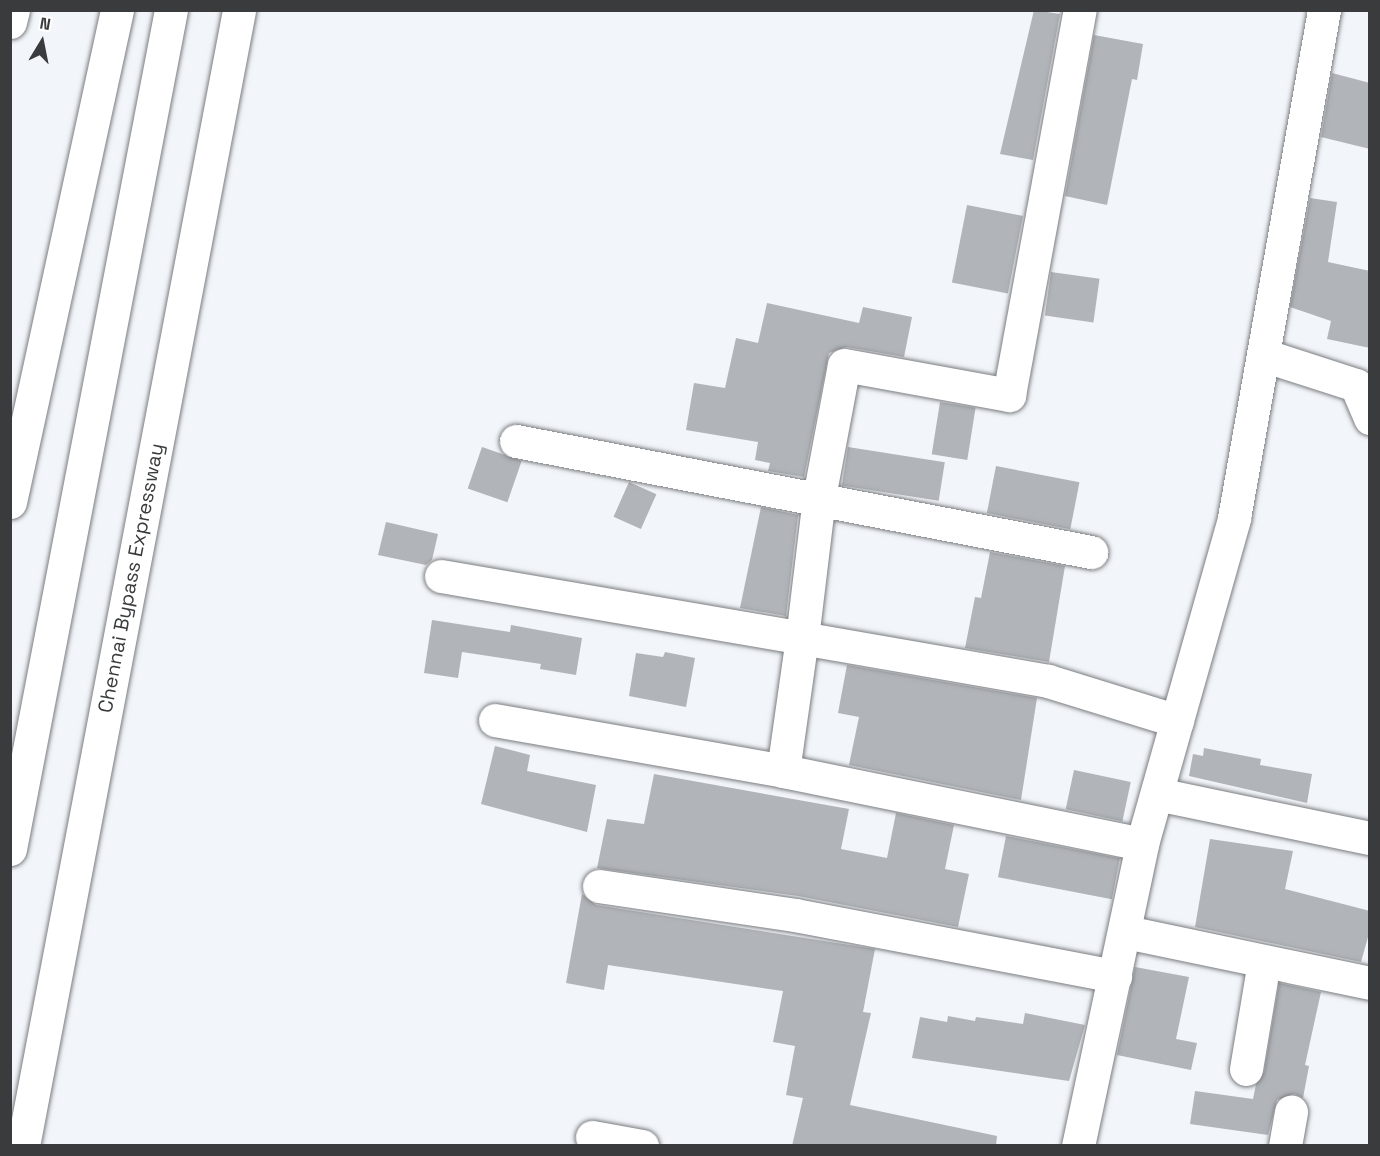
<!DOCTYPE html>
<style>
body{margin:0}
#map{position:relative;width:1380px;height:1156px;overflow:hidden;background:#f2f5f9;font-family:"Space Grotesk",sans-serif}
div>[style]{position:absolute}
.building>*{inset:0;background:#b1b4b8;transform-origin:0 0}
.roads{filter:drop-shadow(0 0 2px #7a7d80) drop-shadow(0 0 2px #7a7d80)}
.minor>*{height:33px;margin:-16.5px;padding:0 16.5px;transform-origin:16.5px;border-radius:16.5px;background:#fff}
.highway>*{height:33px;margin:-16.5px;padding:0 16.5px;transform-origin:16.5px;border-radius:16.5px;background:#fff}
span{translate:-50% -50%;white-space:nowrap;text-align:center;line-height:1.15;-webkit-text-stroke:5px #fff;paint-order:stroke}
.street-label{font-size:20px;color:#393b3c}
.frame{position:absolute;inset:0;border:12px solid #393b3c;pointer-events:none}
.north{position:absolute;left:12px;top:12px;width:60px;height:60px;-webkit-text-stroke:4px #fff;paint-order:stroke;rotate:10deg;font-size:16px;font-weight:700;line-height:24px;text-align:center;color:#393b3c}
.north::after{content:'';display:block;margin:auto;width:21px;height:27px;background:#393b3c;clip-path:polygon(50% 0,100% 100%,50% 72%,0 100%)}
</style>
<div id="map">
<div class="building">
<i style="clip-path:polygon(1034px 10px,1060px 14px,1033px 160px,1000px 154px)"></i>
<i style="clip-path:polygon(1094px 35px,1143px 44px,1137px 80px,1132px 79px,1107px 205px,1065px 196px)"></i>
<i style="clip-path:polygon(1332px 73px,1370px 83px,1370px 149px,1321px 137px)"></i>
<i style="clip-path:polygon(1310px 198px,1337px 202px,1328px 262px,1370px 271px,1370px 348px,1327px 339px,1331px 321px,1290px 307px)"></i>
<i style="left:967px;top:205px;width:57px;height:79px;rotate:11deg"></i>
<i style="left:1051px;top:272px;width:49px;height:44px;rotate:8deg"></i>
<i style="clip-path:polygon(767px 303px,859px 323px,863px 307px,912px 317px,904px 357px,847px 347px,829px 353px,804px 477px,768px 471px,770px 463px,755px 460px,758px 442px,686px 430px,694px 383px,725px 388px,736px 338px,758px 343px)"></i>
<i style="left:940px;top:402px;width:36px;height:53px;rotate:9deg"></i>
<i style="left:482px;top:447px;width:42px;height:44px;rotate:19deg"></i>
<i style="left:848px;top:447px;width:98px;height:39px;rotate:9deg"></i>
<i style="left:996px;top:466px;width:85px;height:48px;rotate:11deg"></i>
<i style="left:629px;top:482px;width:30px;height:38px;rotate:24deg"></i>
<i style="clip-path:polygon(761px 507px,798px 515px,786px 616px,740px 608px)"></i>
<i style="clip-path:polygon(386px 522px,438px 534px,432px 560px,426px 565px,378px 555px)"></i>
<i style="clip-path:polygon(990px 552px,1065px 566px,1049px 662px,965px 648px,975px 597px,981px 598px)"></i>
<i style="clip-path:polygon(432px 620px,510px 632px,511px 625px,582px 638px,576px 675px,540px 669px,541px 664px,462px 652px,458px 678px,424px 673px)"></i>
<i style="clip-path:polygon(665px 652px,695px 658px,686px 707px,629px 696px,636px 653px,663px 657px)"></i>
<i style="clip-path:polygon(847px 665px,1037px 698px,1021px 800px,849px 765px,859px 717px,838px 713px)"></i>
<i style="clip-path:polygon(495px 746px,530px 755px,527px 771px,596px 785px,587px 832px,481px 804px)"></i>
<i style="clip-path:polygon(1204px 748px,1261px 759px,1260px 765px,1312px 774px,1307px 803px,1189px 776px,1193px 754px,1203px 756px)"></i>
<i style="left:1074px;top:770px;width:58px;height:40px;rotate:12deg"></i>
<i style="clip-path:polygon(654px 774px,849px 809px,841px 849px,887px 858px,896px 813px,954px 825px,945px 869px,969px 874px,958px 927px,798px 896px,597px 868px,607px 819px,644px 824px)"></i>
<i style="left:1006px;top:836px;width:116px;height:42px;rotate:11deg"></i>
<i style="clip-path:polygon(1210px 839px,1293px 851px,1285px 889px,1370px 911px,1370px 930px,1361px 962px,1195px 927px)"></i>
<i style="clip-path:polygon(582px 894px,596px 905px,875px 949px,863px 1012px,871px 1013px,850px 1105px,997px 1136px,996px 1146px,792px 1146px,803px 1098px,786px 1095px,795px 1046px,773px 1042px,783px 991px,608px 965px,604px 990px,566px 983px)"></i>
<i style="clip-path:polygon(1135px 967px,1189px 977px,1176px 1039px,1197px 1043px,1191px 1070px,1117px 1055px)"></i>
<i style="clip-path:polygon(1279px 983px,1321px 992px,1305px 1065px,1309px 1066px,1303px 1098px,1294px 1094px,1277px 1100px,1268px 1135px,1190px 1124px,1195px 1091px,1253px 1099px,1256px 1084px,1264px 1072px)"></i>
<i style="clip-path:polygon(1025px 1013px,1085px 1025px,1069px 1081px,912px 1058px,920px 1017px,947px 1022px,948px 1016px,975px 1021px,976px 1017px,1023px 1024px)"></i>
</div>
<div class="roads">
<div class="minor">
<i style="left:10px;top:22px;width:12px;rotate:-76deg"></i>
<i style="left:1263px;top:355px;width:98px;rotate:17.9deg"></i>
<i style="left:1356px;top:385px;width:36px;rotate:67deg"></i>
<i style="left:516px;top:441px;width:586px;rotate:10.93deg"></i>
<i style="left:10px;top:502px;width:504px;rotate:-77.73deg"></i>
<i style="left:441px;top:576px;width:366px;rotate:9.7deg"></i>
<i style="left:802px;top:638px;width:142px;rotate:-83.1deg"></i>
<i style="left:819px;top:497px;width:134px;rotate:-79.3deg"></i>
<i style="left:844px;top:365px;width:168px;rotate:10.3deg"></i>
<i style="left:1009px;top:395px;width:391px;rotate:-79.6deg"></i>
<i style="left:495px;top:720px;width:292px;rotate:10deg"></i>
<i style="left:1157px;top:794px;width:217px;rotate:11.7deg"></i>
<i style="left:1142px;top:844px;width:366px;rotate:-168.5deg"></i>
<i style="left:783px;top:771px;width:134px;rotate:-81.9deg"></i>
<i style="left:802px;top:638px;width:250px;rotate:9.9deg"></i>
<i style="left:1048px;top:681px;width:135px;rotate:17.2deg"></i>
<i style="left:599px;top:886px;width:198px;rotate:8.4deg"></i>
<i style="left:795px;top:915px;width:326px;rotate:10.8deg"></i>
<i style="left:1126px;top:932px;width:249px;rotate:11.8deg"></i>
<i style="left:1246px;top:1069px;width:109px;rotate:-80.5deg"></i>
<i style="left:592px;top:1137px;width:51px;rotate:10.2deg"></i>
<i style="left:1078px;top:1146px;width:309px;rotate:-78deg"></i>
<i style="left:1142px;top:844px;width:339px;rotate:-74.2deg"></i>
<i style="left:1234px;top:518px;width:516px;rotate:-79.95deg"></i>
<i style="left:1285px;top:1146px;width:35px;rotate:-80deg"></i>
</div>
<div class="highway">
<i style="left:10px;top:849px;width:854px;rotate:-79.14deg"></i>
<i style="left:23px;top:1146px;width:1156px;rotate:-79.23deg"></i>
</div>
</div>
<div class="street-label">
<span style="left:131px;top:578px;rotate:-79deg">Chennai Bypass Expressway</span>
</div>
<div class="frame"></div>
<div class="north">N</div>
</div>
